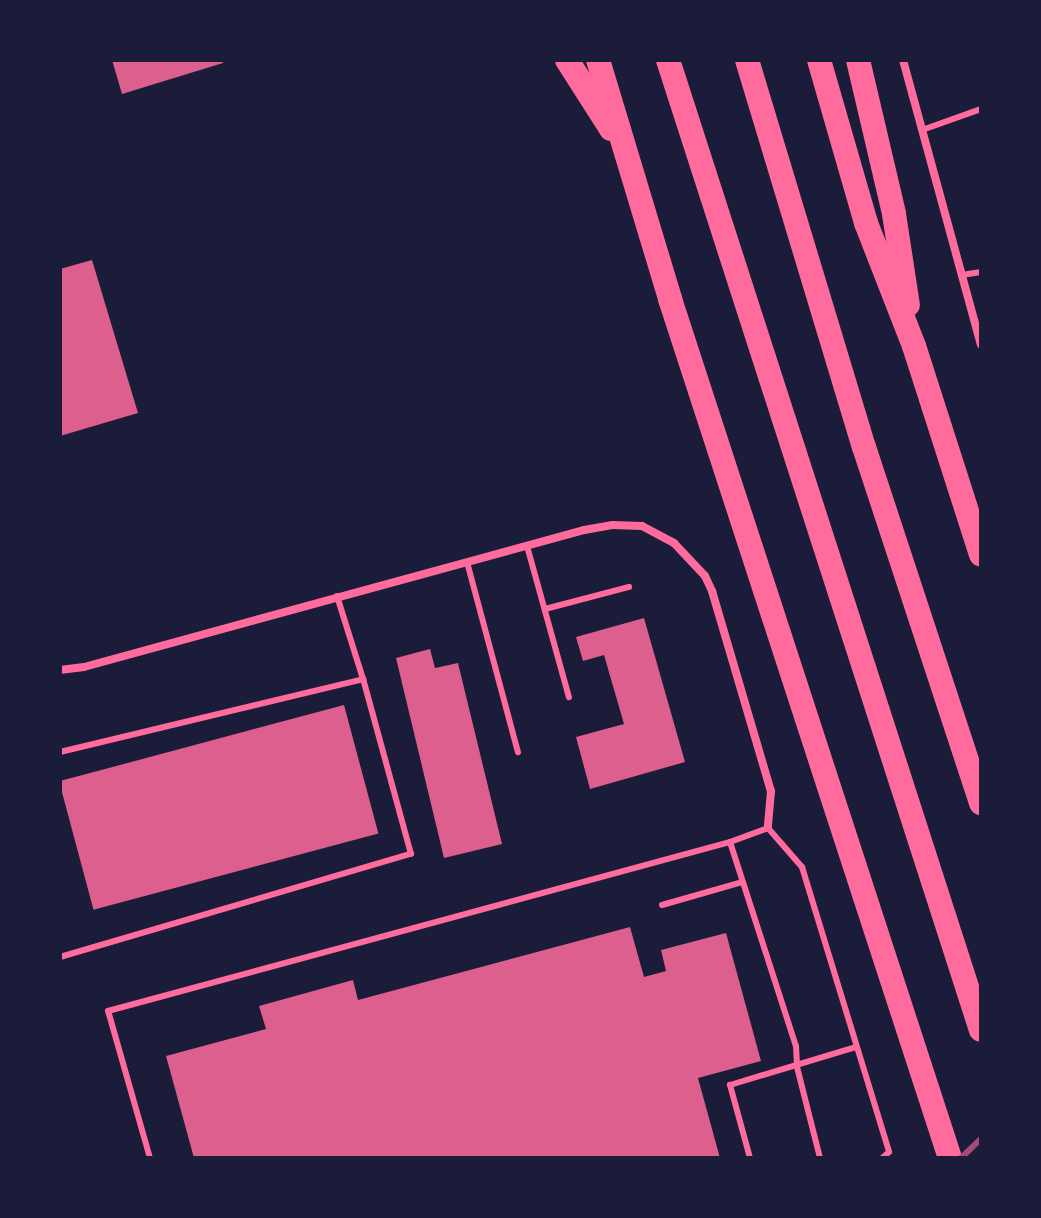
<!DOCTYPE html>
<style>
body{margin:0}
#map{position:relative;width:1041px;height:1218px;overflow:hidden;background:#1b1b3a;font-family:"PT Sans",sans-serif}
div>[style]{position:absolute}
.building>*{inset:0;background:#dd5f8e;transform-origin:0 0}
.service>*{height:6px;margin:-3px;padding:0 3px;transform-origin:3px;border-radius:3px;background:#ff6b9d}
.minor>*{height:8px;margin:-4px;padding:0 4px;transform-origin:4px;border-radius:4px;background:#ff6b9d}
.motorway>*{height:24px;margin:-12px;padding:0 12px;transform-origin:12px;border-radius:12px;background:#ff6b9d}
.rail>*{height:6px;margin:-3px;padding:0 3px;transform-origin:3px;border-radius:3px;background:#a44b75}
span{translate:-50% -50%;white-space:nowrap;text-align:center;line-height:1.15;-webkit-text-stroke:6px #1b1b3a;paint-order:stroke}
.frame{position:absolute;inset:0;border:62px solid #1b1b3a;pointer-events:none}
</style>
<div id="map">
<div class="building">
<i style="clip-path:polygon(112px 60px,222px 60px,223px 63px,122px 94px)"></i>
<i style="clip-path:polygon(92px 260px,138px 413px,60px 436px,60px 269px)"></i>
<i style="clip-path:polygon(644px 618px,685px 762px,590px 789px,576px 737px,624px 724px,604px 655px,583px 661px,576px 637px)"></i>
<i style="clip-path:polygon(430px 649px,435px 668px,458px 663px,502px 844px,444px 858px,396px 658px)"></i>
<i style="left:344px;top:705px;width:133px;height:295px;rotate:75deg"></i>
<i style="clip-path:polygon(630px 927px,644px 977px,666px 971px,661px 950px,726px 933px,761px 1061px,698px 1078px,720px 1158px,194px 1158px,166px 1056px,266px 1029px,259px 1006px,353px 980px,358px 1000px)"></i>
</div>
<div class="service">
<i style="left:922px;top:130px;width:63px;rotate:-19.6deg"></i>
<i style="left:962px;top:275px;width:19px;rotate:-9deg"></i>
<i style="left:527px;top:546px;width:157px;rotate:74.5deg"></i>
<i style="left:467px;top:562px;width:197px;rotate:75deg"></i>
<i style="left:545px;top:609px;width:87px;rotate:-14.7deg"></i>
<i style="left:60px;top:752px;width:312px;rotate:-13.5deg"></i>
<i style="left:363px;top:679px;width:87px;rotate:-107.4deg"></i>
<i style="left:730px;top:842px;width:214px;rotate:72.1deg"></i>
<i style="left:796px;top:1046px;width:21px;rotate:87deg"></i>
<i style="left:797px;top:1067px;width:94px;rotate:75.8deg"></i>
<i style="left:662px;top:905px;width:84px;rotate:-15.9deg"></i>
<i style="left:60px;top:957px;width:366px;rotate:-16.4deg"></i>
<i style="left:411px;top:854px;width:181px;rotate:-105.3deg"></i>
<i style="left:150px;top:1158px;width:153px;rotate:-105.9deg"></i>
<i style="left:108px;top:1011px;width:645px;rotate:-15.2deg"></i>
<i style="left:730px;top:842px;width:40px;rotate:-20.2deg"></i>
<i style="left:768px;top:828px;width:52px;rotate:48.9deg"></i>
<i style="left:802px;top:867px;width:298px;rotate:73deg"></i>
<i style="left:889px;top:1152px;width:9px;rotate:139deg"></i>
<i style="left:750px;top:1158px;width:76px;rotate:-105.3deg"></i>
<i style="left:730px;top:1085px;width:132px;rotate:-16.8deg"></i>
</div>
<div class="minor">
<i style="left:903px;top:60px;width:295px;rotate:74.7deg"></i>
<i style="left:60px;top:670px;width:24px;rotate:-7deg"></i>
<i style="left:84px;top:667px;width:518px;rotate:-15.32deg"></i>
<i style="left:584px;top:530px;width:29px;rotate:-10deg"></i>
<i style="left:613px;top:525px;width:29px;rotate:2deg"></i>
<i style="left:642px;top:526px;width:36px;rotate:28deg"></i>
<i style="left:674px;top:543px;width:45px;rotate:46.8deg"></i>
<i style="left:705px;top:576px;width:17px;rotate:65deg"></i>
<i style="left:712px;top:591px;width:209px;rotate:73.6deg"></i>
<i style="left:771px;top:791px;width:37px;rotate:95deg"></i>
</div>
<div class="motorway">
<i style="left:567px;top:60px;width:82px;rotate:57.5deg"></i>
<i style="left:598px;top:60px;width:250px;rotate:73.2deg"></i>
<i style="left:670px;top:299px;width:903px;rotate:71.95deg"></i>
<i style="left:668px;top:60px;width:1019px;rotate:72.12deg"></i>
<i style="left:747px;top:60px;width:404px;rotate:73.2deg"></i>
<i style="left:864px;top:447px;width:375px;rotate:71.8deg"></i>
<i style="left:819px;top:60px;width:170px;rotate:73.9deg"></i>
<i style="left:866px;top:223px;width:132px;rotate:68.7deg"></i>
<i style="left:914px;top:346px;width:219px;rotate:72.2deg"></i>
<i style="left:858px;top:60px;width:158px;rotate:76.8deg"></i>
<i style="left:894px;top:214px;width:92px;rotate:81.3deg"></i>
</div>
<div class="rail">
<i style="left:961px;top:1158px;width:28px;rotate:-44deg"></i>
</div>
<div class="frame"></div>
</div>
